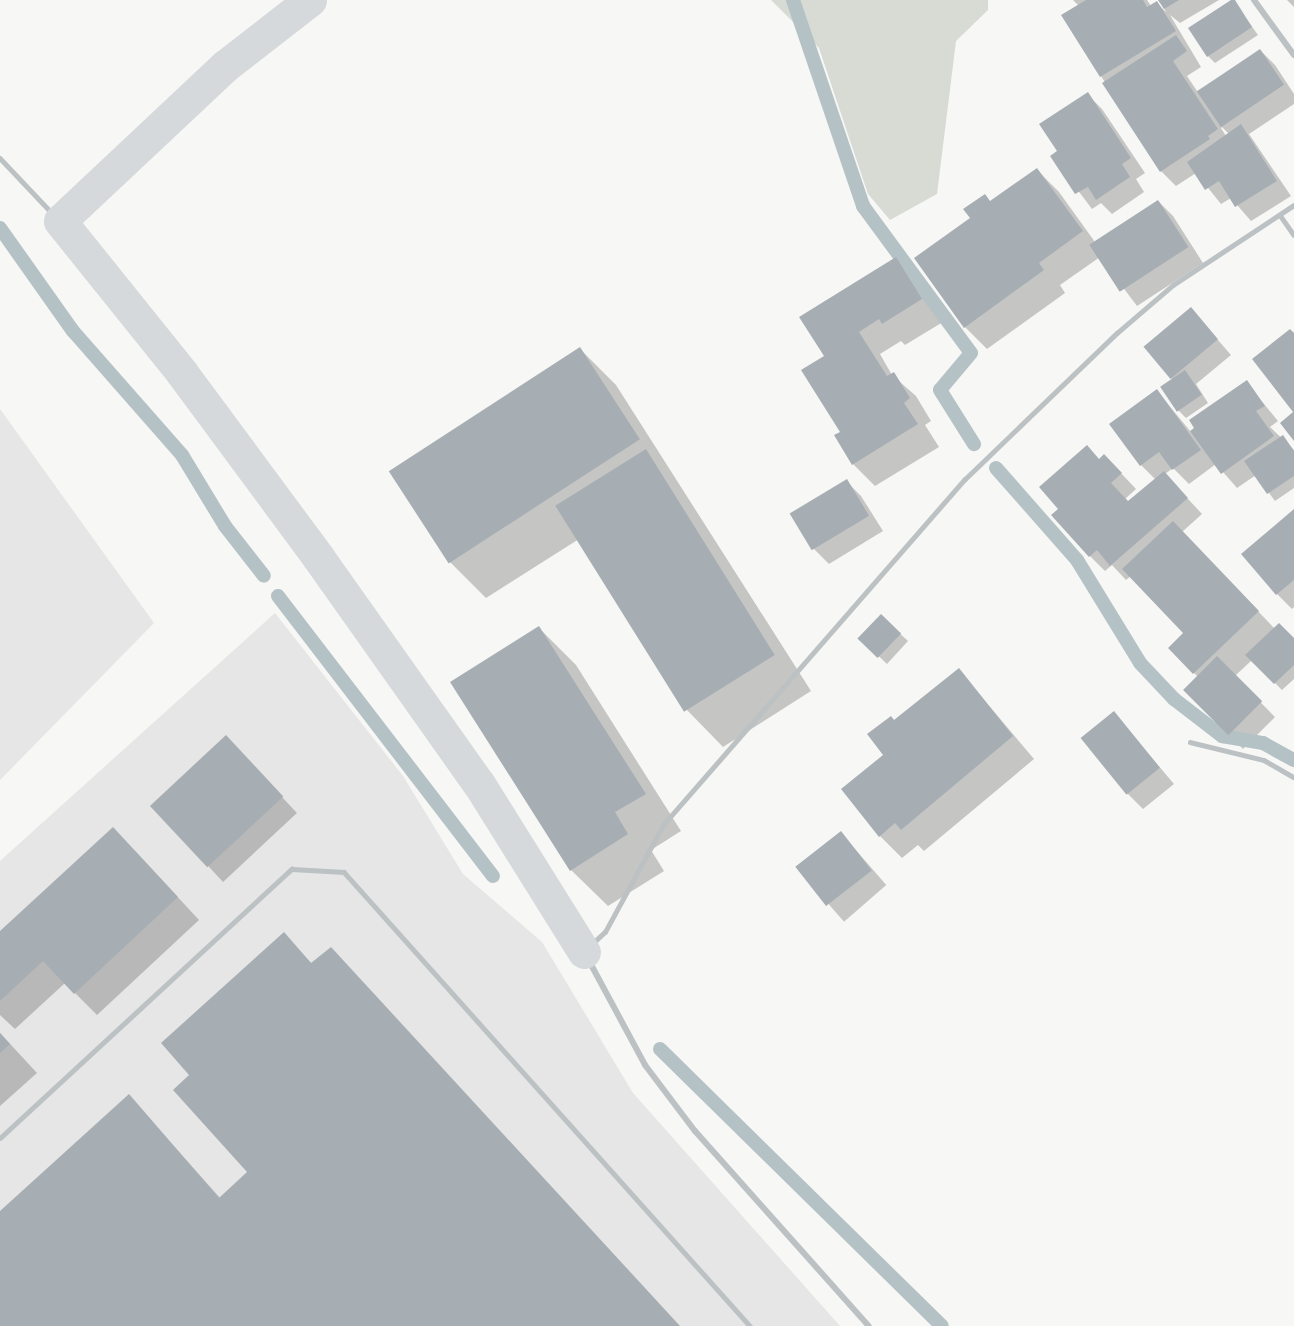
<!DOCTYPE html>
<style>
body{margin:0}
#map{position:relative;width:1294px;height:1326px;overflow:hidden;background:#f7f7f5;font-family:"PT Sans",sans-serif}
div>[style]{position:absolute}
.built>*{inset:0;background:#e5e6e5}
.green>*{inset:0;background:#d7dbd4}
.shadow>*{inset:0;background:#0003;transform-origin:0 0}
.stream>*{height:14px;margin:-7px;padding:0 7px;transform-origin:7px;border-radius:7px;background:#b5c2c5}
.building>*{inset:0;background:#a7aeb3;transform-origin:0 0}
.lane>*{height:4.5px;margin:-2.25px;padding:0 2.25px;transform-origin:2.25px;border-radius:2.25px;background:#bcc1c4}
.street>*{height:6px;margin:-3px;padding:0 3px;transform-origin:3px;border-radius:3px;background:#bcc1c4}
.secondary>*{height:33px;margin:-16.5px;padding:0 16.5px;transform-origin:16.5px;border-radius:16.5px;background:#d5d9dc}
span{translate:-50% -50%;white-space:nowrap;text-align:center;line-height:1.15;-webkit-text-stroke:6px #fff;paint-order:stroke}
</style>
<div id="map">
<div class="built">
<i style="clip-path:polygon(0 409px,154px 623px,0 780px)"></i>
<i style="clip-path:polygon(275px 613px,403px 776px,463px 874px,542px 942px,633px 1093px,840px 1326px,0 1326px,0 861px)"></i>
</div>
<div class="green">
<i style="clip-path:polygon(771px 0,988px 0,988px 10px,956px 41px,937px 194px,890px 220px,868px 194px,819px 48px)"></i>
</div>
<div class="shadow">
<i style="clip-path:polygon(evenodd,1073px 0,1147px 0,1151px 6px,1157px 3px,1166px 12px,1160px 0,1219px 0,1180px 23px,1170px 15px,1201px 67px,1187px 76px,1197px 91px,1260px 50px,1275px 65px,1294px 94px,1294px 104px,1249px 134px,1291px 196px,1251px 221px,1231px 198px,1221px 204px,1196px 173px,1176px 186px,1161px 171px,1063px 16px,1079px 6px,1073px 0,1222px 127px,1229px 134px,1226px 136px,1221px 128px,1222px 127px)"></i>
<i style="clip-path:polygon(1233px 0,1258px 35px,1215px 63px,1208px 56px)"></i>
<i style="clip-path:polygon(1287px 0,1294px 0,1294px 7px)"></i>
<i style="clip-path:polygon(1087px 94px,1102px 109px,1145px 173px,1136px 179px,1144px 192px,1112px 214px,1101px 203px,1092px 209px,1052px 156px,1059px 151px)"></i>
<i style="clip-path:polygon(1037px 170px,1059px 192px,1095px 242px,1158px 201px,1173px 216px,1203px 263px,1137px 306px,1100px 257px,1060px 285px,1065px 293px,987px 349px,965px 327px,991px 203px)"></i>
<i style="clip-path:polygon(896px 259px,918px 281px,943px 322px,905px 345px,901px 341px,880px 354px,892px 375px,916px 396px,931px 421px,925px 425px,939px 447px,875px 486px,853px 464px,826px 357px)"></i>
<i style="clip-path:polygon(1191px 309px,1231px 355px,1196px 384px,1208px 403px,1186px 418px,1178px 410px,1173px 380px,1145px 346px)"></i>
<i style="clip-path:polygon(580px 349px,616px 385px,811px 691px,723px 747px,687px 710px,579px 539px,486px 598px,449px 561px)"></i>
<i style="clip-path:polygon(1246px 382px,1278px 421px,1270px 427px,1294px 450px,1294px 488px,1275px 501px,1256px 475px,1237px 488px,1216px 464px,1189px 484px,1173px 468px,1165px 474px,1202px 514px,1182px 532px,1275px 629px,1294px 640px,1294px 679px,1282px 690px,1252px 660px,1235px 676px,1275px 717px,1243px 749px,1185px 690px,1198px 677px,1170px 648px,1186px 633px,1131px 576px,1126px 580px,1112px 565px,1105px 571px,1090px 556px,1099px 460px,1119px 471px,1136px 489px,1125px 499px,1129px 503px,1156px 480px,1141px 465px,1157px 391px,1191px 432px)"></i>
<i style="clip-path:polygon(846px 481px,861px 496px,883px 531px,829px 564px,814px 549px,792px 515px)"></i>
<i style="clip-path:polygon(1294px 511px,1294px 607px,1292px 609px,1277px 594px)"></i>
<i style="clip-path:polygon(881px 616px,908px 641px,887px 664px,868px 646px)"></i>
<i style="clip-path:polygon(539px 628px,576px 665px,681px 831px,651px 850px,664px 871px,608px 906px,571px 870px)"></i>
<i style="clip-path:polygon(959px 670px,1034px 759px,924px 851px,918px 845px,902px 858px,880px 836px,885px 755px,894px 721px)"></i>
<i style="clip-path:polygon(1114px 713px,1174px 784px,1143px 809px,1128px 794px)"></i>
<i style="left:226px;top:737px;width:104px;height:101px;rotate:47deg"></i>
<i style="left:841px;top:833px;width:69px;height:56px;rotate:49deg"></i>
<i style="clip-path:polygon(135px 851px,199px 920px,97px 1015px,65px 983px,15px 1029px,0 1015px,0 933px)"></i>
<i style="clip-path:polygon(284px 934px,312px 964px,679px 1326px,0 1326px,0 1213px,129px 1096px,221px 1199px,249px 1173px,191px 1075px)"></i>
<i style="clip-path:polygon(0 1033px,37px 1073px,0 1106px)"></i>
</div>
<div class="stream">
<i style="left:793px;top:0;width:218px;rotate:71.2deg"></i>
<i style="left:863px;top:206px;width:182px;rotate:53.7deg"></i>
<i style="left:971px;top:353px;width:48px;rotate:130deg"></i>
<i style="left:940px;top:390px;width:64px;rotate:57.8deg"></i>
<i style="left:0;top:228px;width:126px;rotate:54.7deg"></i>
<i style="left:73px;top:331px;width:165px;rotate:48.7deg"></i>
<i style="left:182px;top:455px;width:83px;rotate:58.8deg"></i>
<i style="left:225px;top:526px;width:63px;rotate:52deg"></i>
<i style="left:996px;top:468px;width:123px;rotate:48.6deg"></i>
<i style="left:1077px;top:560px;width:121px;rotate:58.5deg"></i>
<i style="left:1140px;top:663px;width:50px;rotate:46.6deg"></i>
<i style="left:1174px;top:699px;width:61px;rotate:37.6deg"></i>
<i style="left:1222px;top:736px;width:42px;rotate:9.7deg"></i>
<i style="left:1263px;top:743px;width:35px;rotate:29deg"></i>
<i style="left:278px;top:596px;width:353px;rotate:52.5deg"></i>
<i style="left:660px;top:1049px;width:395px;rotate:44.5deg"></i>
</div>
<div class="building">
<i style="clip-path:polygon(1086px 0,1143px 0,1147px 7px,1157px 1px,1176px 31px,1100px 77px,1061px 15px)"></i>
<i style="clip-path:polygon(1158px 0,1179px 0,1164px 9px)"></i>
<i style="clip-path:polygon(1231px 0,1235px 0,1252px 27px,1207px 57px,1188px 28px)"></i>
<i style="clip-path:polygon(1176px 35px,1187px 51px,1173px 61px,1218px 129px,1208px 136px,1210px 139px,1160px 172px,1102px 83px)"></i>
<i style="left:1260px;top:49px;width:43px;height:76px;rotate:56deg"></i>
<i style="clip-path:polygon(1088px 92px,1131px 158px,1122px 164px,1130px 177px,1096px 200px,1088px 187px,1075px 194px,1050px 156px,1057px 151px,1039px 124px)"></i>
<i style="clip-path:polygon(1241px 124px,1277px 181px,1235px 207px,1219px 181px,1205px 190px,1187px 162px)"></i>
<i style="clip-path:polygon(1037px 168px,1083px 231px,1039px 263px,1044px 270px,964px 328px,914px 258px,970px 218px,963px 209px,985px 194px,990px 201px)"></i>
<i style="left:1158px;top:200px;width:56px;height:82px;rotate:57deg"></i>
<i style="clip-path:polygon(896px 257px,922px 299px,882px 324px,879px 319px,859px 332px,887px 376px,894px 372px,910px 398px,904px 403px,918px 424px,852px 465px,834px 435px,840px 432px,801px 370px,824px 356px,799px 317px)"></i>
<i style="left:1191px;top:307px;width:42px;height:62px;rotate:50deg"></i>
<i style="clip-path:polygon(1290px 329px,1294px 333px,1294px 441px,1280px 423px,1293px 412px,1252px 359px)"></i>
<i style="left:580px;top:347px;width:110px;height:228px;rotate:57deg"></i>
<i style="left:1185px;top:370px;width:30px;height:30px;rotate:56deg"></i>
<i style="clip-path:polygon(1247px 380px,1265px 406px,1256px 411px,1274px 436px,1221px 474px,1190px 431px,1194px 428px,1189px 420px)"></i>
<i style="clip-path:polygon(1157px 389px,1201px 450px,1172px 470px,1159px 452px,1140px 466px,1109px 424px)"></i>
<i style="clip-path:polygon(1283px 435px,1294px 451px,1294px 476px,1267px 494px,1244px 461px)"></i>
<i style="clip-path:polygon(1087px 445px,1099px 459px,1104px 454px,1122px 473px,1111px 483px,1128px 501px,1164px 471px,1188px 498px,1110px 566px,1097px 550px,1089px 557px,1051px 515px,1058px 509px,1039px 487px)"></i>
<i style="left:646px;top:449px;width:243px;height:107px;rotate:58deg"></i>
<i style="left:847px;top:479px;width:43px;height:67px;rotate:59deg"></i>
<i style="clip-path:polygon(1294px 509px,1294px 580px,1276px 595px,1241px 554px)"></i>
<i style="clip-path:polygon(1173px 521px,1259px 611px,1193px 674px,1168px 648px,1183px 633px,1122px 569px)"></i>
<i style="left:881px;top:614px;width:28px;height:34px;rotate:44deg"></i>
<i style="clip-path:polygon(1279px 623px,1294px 638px,1294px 665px,1274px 684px,1245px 655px)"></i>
<i style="clip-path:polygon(539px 626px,646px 794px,615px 812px,628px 834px,570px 871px,450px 682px)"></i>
<i style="left:1217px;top:656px;width:64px;height:48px;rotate:45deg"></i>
<i style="clip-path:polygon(959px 668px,1013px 736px,901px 830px,895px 823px,879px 837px,841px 789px,883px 755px,867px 734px,891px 716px,894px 720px)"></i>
<i style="left:1114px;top:711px;width:73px;height:43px;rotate:51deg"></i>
<i style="left:226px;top:735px;width:84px;height:104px;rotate:47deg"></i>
<i style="clip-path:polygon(113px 827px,178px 897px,74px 994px,43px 961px,0 1001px,0 931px)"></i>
<i style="left:841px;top:831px;width:50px;height:58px;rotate:52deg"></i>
<i style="clip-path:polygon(284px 932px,311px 963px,331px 947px,680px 1326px,0 1326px,0 1211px,129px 1094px,219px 1198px,247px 1172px,173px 1090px,189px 1075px,161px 1043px)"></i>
<i style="clip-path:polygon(0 1033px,10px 1044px,0 1053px)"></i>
</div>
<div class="lane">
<i style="left:0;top:158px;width:76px;rotate:46.6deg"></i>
<i style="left:1280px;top:215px;width:24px;rotate:55deg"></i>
<i style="left:1190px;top:742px;width:76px;rotate:13.7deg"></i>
<i style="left:1264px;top:760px;width:34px;rotate:30deg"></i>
<i style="left:593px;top:943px;width:16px;rotate:-43deg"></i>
<i style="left:605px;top:932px;width:122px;rotate:-61.5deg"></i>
<i style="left:663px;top:825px;width:458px;rotate:-48.9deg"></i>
<i style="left:964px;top:480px;width:212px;rotate:-43.9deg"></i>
<i style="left:1117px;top:333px;width:74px;rotate:-40.6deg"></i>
<i style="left:1173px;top:285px;width:145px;rotate:-33.5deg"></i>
<i style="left:0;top:1138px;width:397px;rotate:-42.7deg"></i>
<i style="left:292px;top:869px;width:52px;rotate:3.3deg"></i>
<i style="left:344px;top:872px;width:609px;rotate:48.19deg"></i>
</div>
<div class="street">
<i style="left:1254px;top:0;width:68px;rotate:54deg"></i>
<i style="left:588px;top:959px;width:120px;rotate:61.7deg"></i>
<i style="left:645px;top:1065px;width:83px;rotate:52.9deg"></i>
<i style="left:695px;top:1131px;width:261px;rotate:48.3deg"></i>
</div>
<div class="secondary">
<i style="left:310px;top:0;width:108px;rotate:142.2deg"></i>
<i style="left:225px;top:66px;width:226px;rotate:136.8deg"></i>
<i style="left:60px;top:221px;width:195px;rotate:51.2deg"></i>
<i style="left:182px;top:373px;width:229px;rotate:53.5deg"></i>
<i style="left:318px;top:557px;width:278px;rotate:54.7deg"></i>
<i style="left:479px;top:784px;width:198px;rotate:58deg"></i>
</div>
</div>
